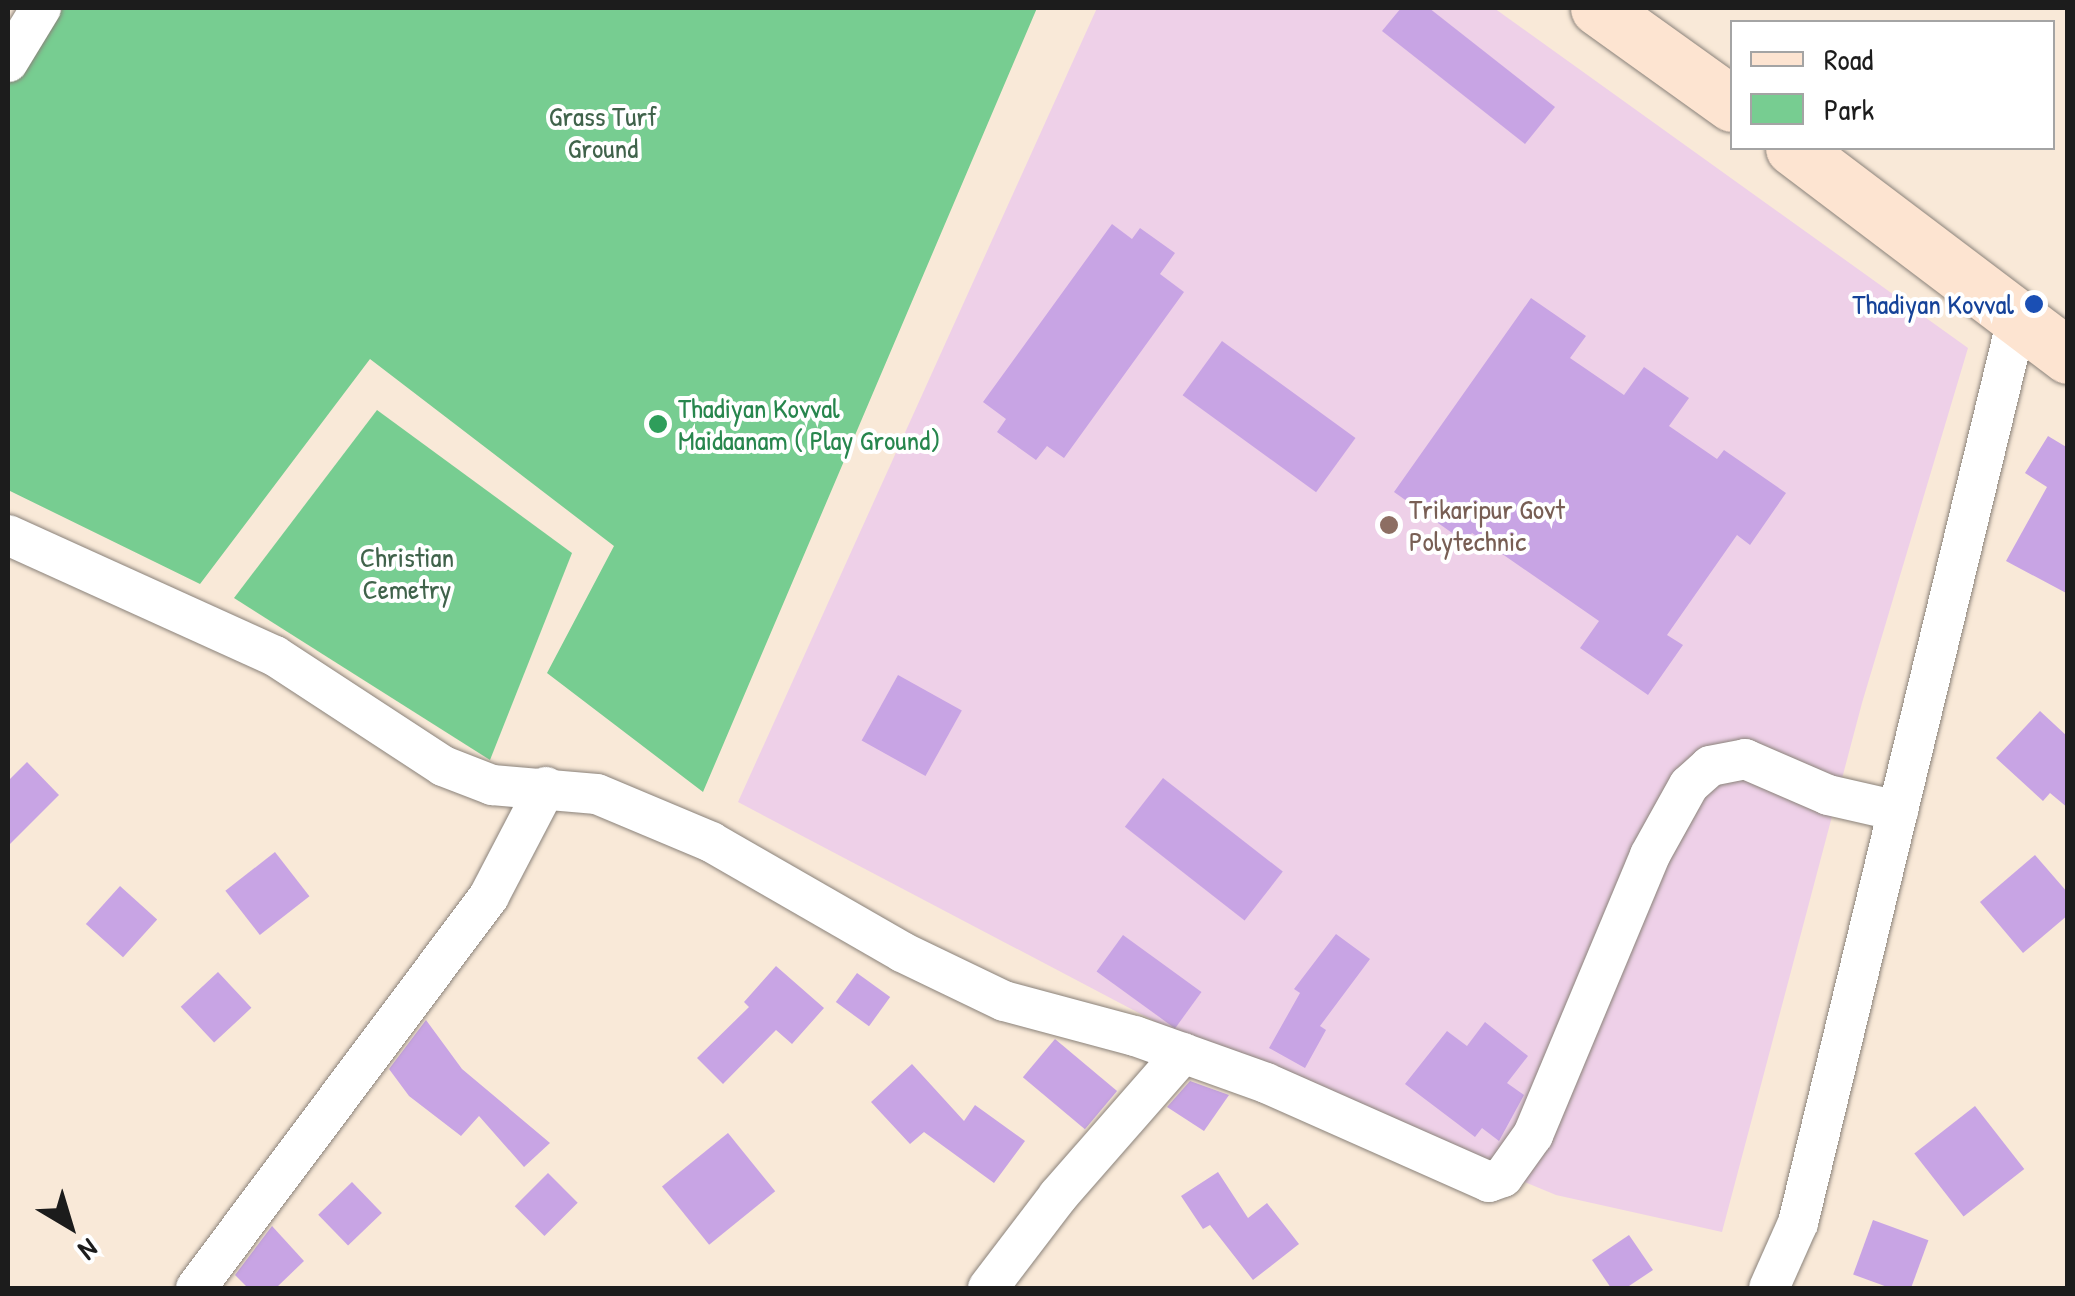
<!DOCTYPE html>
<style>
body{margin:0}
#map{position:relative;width:2075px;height:1296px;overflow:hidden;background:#f9e9d8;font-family:"Patrick Hand",sans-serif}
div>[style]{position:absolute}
.built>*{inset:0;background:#eed0e8}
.green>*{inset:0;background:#77cd91}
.building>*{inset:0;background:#c8a4e4;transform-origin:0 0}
.roads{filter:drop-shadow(0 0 2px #8a827a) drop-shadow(0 0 2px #8a827a)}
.street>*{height:40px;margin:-20px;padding:0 20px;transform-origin:20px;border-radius:20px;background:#fff}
.secondary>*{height:55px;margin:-27.5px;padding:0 27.5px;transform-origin:27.5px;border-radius:27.5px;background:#fde4d1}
.dots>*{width:28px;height:28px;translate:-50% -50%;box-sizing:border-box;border:5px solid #fff;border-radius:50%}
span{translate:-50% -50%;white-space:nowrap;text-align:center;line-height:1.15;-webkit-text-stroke:8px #fff;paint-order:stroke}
.park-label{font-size:28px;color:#40634b}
.transit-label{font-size:28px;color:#164399}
.right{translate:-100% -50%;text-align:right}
.leisure-label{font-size:28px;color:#27864d}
.left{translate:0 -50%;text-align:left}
.education-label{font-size:28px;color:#785e54}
.frame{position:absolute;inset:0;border:10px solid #1c1c1c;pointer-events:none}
.legend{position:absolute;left:1730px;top:20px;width:325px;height:130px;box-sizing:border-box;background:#fff;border:2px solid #a4a4a4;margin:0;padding:12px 18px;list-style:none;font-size:30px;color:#1c1c1c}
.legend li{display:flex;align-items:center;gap:20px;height:50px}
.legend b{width:50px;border:2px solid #a4a4a4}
.north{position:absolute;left:20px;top:1176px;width:100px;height:100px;-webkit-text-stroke:8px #fff;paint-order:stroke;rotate:142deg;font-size:28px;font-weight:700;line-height:40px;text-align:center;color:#1c1c1c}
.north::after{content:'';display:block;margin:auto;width:35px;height:45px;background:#1c1c1c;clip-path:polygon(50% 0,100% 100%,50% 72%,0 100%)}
</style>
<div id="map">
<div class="built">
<i style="clip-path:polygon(1097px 8px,1494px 8px,1968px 348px,1862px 703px,1722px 1232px,1556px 1195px,1230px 1061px,738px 802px)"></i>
</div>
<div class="green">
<i style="clip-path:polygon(63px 8px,1037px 8px,703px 792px,547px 673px,614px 546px,370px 359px,200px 584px,8px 490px,8px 84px)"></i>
<i style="clip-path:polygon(377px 410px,572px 553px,490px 760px,234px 598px)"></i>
</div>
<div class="building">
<i style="clip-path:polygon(1401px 8px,1429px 8px,1555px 107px,1525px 144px,1382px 31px)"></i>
<i style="clip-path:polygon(1112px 224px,1132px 239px,1140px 228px,1175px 253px,1160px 274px,1184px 292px,1064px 458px,1047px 446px,1036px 460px,997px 432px,1006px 419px,983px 402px)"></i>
<i style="clip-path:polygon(1531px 298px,1586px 336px,1570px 358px,1624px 395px,1644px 367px,1689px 398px,1669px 426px,1717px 459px,1724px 450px,1786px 493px,1750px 545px,1737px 535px,1667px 635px,1683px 645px,1648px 695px,1580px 648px,1599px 621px,1472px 533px,1465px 542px,1394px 492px)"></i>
<i style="left:1222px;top:341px;width:165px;height:67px;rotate:36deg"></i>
<i style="clip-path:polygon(2048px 436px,2068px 448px,2068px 594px,2006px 561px,2047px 487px,2025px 473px)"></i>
<i style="left:898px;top:675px;width:73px;height:75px;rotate:29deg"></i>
<i style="clip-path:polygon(2040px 711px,2068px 737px,2068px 808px,2050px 793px,2043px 801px,1996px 758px)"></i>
<i style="clip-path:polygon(27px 762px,59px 795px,8px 846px,8px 781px)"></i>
<i style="left:1163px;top:778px;width:152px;height:62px;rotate:38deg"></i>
<i style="left:275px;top:852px;width:56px;height:63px;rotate:52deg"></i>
<i style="clip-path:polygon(2035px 855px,2068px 893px,2068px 915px,2023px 953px,1980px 902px)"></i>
<i style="left:120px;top:886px;width:50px;height:51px;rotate:42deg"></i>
<i style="clip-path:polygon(1336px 934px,1370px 959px,1320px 1026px,1326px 1030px,1305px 1068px,1269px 1048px,1300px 993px,1294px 989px)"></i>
<i style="left:1123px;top:935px;width:97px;height:45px;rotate:36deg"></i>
<i style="clip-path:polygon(776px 966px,824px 1008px,792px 1044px,776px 1030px,723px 1084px,697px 1058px,749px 1007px,744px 1002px)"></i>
<i style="left:218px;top:972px;width:49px;height:51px;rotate:47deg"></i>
<i style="left:857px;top:973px;width:41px;height:36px;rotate:36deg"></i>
<i style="clip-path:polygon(426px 1020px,462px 1069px,550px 1143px,524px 1167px,479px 1116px,461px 1136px,409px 1096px,389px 1069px)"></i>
<i style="clip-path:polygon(1485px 1022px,1528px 1056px,1507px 1083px,1524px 1095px,1499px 1141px,1482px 1128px,1475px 1137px,1405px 1084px,1447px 1031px,1467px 1046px)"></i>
<i style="left:1055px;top:1039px;width:81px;height:50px;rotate:40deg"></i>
<i style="clip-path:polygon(912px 1064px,964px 1121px,975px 1105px,1025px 1141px,994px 1183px,924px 1132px,910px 1144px,871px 1102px)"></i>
<i style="clip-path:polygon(1190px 1081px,1229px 1095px,1204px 1131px,1167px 1107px)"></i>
<i style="left:1975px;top:1106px;width:80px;height:77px;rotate:52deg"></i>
<i style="left:728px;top:1133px;width:75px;height:85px;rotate:51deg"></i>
<i style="clip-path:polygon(1218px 1172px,1248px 1218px,1267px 1203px,1299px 1244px,1253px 1280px,1210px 1225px,1203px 1229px,1181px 1196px)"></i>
<i style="left:548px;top:1173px;width:42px;height:47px;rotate:45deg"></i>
<i style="left:352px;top:1182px;width:43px;height:47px;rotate:46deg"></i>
<i style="left:1873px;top:1220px;width:59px;height:58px;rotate:20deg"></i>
<i style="clip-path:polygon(272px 1226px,304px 1261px,276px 1288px,248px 1288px,235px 1275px)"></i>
<i style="clip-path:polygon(1629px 1235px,1653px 1270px,1626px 1288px,1611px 1288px,1592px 1260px)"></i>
</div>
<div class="roads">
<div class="street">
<i style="left:8px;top:62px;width:63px;rotate:-58.6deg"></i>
<i style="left:8px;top:535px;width:293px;rotate:24.4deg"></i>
<i style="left:275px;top:656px;width:201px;rotate:33.2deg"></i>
<i style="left:443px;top:766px;width:53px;rotate:21.2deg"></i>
<i style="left:492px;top:785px;width:105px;rotate:4.9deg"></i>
<i style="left:597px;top:794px;width:124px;rotate:22.8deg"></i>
<i style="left:711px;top:842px;width:220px;rotate:29.9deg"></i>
<i style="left:902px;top:952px;width:113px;rotate:25.7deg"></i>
<i style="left:1004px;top:1001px;width:136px;rotate:15deg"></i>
<i style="left:1135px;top:1036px;width:139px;rotate:19.7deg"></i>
<i style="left:1266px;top:1083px;width:244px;rotate:23.9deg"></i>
<i style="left:1489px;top:1182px;width:15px;rotate:-20deg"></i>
<i style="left:1503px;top:1177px;width:52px;rotate:-54.5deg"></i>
<i style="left:1533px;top:1135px;width:303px;rotate:-67.3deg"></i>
<i style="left:1650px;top:855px;width:80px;rotate:-60.9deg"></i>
<i style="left:1689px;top:785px;width:28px;rotate:-42deg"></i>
<i style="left:1710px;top:766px;width:36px;rotate:-11deg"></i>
<i style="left:1745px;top:759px;width:90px;rotate:23.4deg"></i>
<i style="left:1828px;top:795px;width:72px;rotate:12.9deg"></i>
<i style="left:196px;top:1288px;width:489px;rotate:-53.2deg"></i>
<i style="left:489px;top:896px;width:123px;rotate:-62.4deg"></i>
<i style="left:988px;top:1288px;width:116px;rotate:-52.7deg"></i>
<i style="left:1058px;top:1196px;width:190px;rotate:-48.8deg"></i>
<i style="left:1769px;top:1288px;width:71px;rotate:-66deg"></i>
<i style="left:1798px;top:1223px;width:930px;rotate:-76.38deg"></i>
</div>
<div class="secondary">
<i style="left:1598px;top:8px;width:165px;rotate:35.6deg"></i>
<i style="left:1793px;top:148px;width:345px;rotate:37.1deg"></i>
</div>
</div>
<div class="dots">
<i style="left:2034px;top:304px;background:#1a4fb4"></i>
<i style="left:658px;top:424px;background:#2e9e5b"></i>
<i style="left:1389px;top:525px;background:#8d6e63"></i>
</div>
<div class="park-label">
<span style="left:603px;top:132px">Grass Turf<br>Ground</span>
<span style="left:407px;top:573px">Christian<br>Cemetry</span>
</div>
<div class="transit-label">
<span class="right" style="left:2014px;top:304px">Thadiyan Kovval</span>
</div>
<div class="leisure-label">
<span class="left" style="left:678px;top:424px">Thadiyan Kovval<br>Maidaanam ( Play Ground)</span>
</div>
<div class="education-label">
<span class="left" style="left:1409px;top:525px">Trikaripur Govt<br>Polytechnic</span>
</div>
<div class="frame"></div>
<ul class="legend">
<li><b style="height:12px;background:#fde4d1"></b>Road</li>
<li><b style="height:28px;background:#77cd91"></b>Park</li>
</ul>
<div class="north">N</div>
</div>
